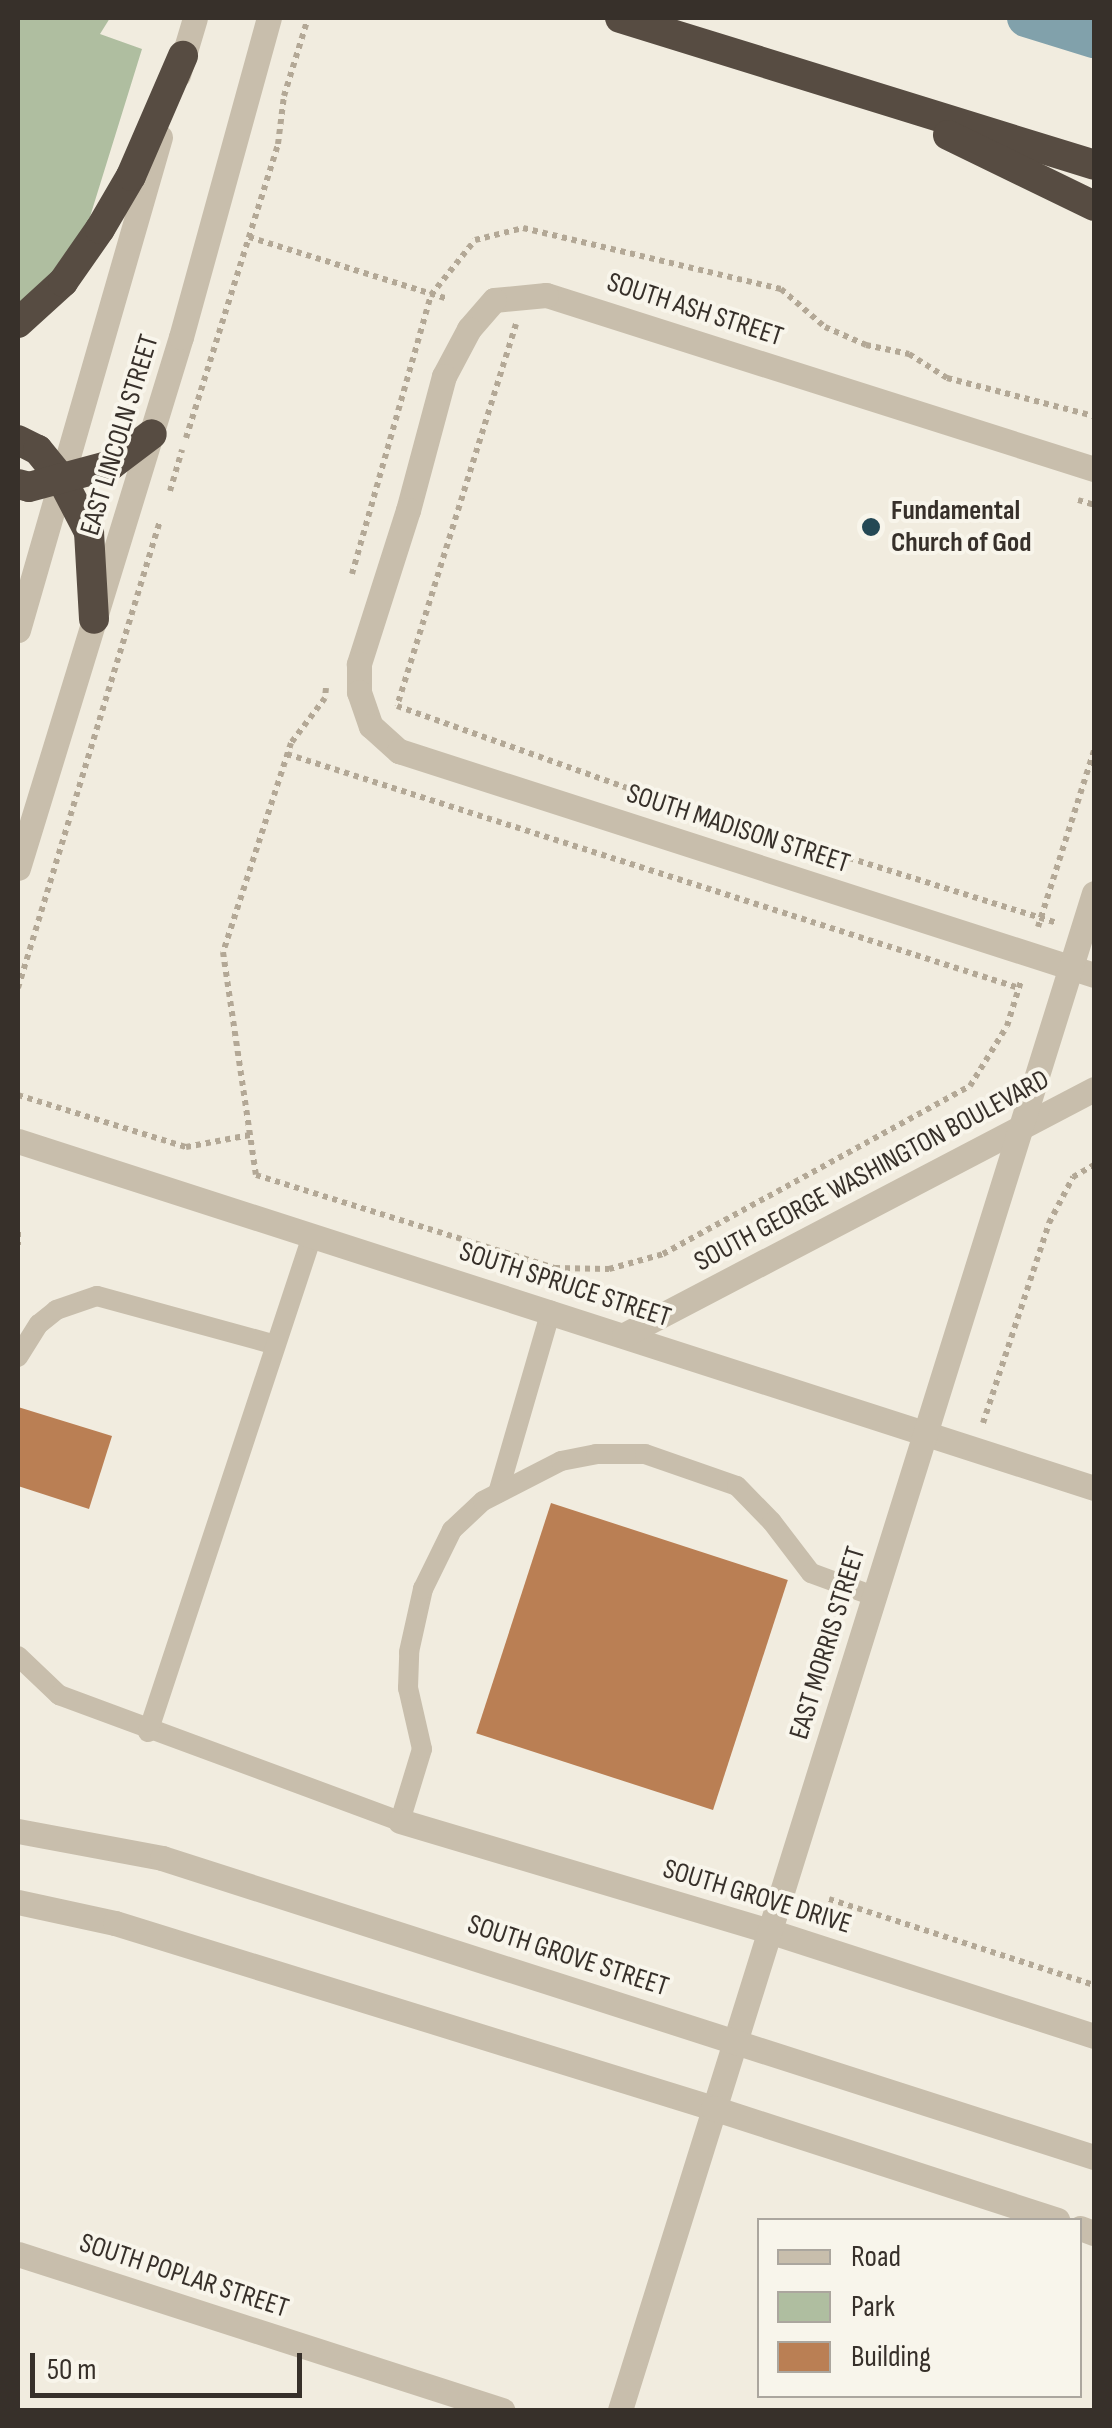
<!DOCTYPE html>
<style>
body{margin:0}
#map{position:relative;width:1112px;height:2428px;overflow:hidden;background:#f1ecdf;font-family:"Sofia Sans Condensed",sans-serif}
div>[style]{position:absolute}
.green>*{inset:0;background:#afbea0}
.canal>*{height:38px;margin:-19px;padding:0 19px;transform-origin:19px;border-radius:19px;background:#81a1ab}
.building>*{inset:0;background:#ba7f54;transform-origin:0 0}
.path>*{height:6px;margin-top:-3px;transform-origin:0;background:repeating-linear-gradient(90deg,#b3a896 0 5px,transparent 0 10px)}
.service>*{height:20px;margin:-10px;padding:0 10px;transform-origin:10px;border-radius:10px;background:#c8beac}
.minor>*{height:25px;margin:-12.5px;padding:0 12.5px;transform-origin:12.5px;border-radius:12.5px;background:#c8beac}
.tertiary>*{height:25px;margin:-12.5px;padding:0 12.5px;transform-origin:12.5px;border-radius:12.5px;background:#c8beac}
.motorway>*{height:30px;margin:-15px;padding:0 15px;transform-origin:15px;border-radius:15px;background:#574c42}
.dots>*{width:28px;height:28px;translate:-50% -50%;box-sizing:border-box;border:5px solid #f8f5eb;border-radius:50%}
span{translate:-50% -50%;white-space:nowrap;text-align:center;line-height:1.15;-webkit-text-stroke:8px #f8f5eb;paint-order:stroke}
.street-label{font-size:28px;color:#37302a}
.poi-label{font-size:28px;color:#37302a;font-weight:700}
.left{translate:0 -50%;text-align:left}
.frame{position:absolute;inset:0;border:20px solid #37302a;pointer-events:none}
.legend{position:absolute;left:757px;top:2218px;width:325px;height:180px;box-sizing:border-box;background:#f8f5eb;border:2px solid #aba69e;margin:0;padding:12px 18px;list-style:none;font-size:30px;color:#37302a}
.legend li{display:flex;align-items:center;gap:20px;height:50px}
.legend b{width:50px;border:2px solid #aba69e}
.scale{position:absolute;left:30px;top:2353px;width:272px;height:45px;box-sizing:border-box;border:5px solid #37302a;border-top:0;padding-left:12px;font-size:30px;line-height:35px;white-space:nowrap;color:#37302a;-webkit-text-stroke:8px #f8f5eb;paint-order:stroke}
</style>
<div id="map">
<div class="green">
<i style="clip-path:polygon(18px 18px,110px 18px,100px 34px,142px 49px,89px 220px,45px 282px,18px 304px)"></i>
</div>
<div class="canal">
<i style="left:1026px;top:18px;width:71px;rotate:17.2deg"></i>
</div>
<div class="building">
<i style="clip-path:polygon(18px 1407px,112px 1436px,89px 1509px,18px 1486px)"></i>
<i style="left:551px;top:1503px;width:249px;height:242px;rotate:18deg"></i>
</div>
<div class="path">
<i style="left:249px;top:237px;width:208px;rotate:17.3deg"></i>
<i style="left:516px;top:324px;width:400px;rotate:107.3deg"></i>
<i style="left:397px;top:706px;width:257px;rotate:19.6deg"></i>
<i style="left:639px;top:792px;width:436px;rotate:17.4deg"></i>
<i style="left:186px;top:438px;width:308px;rotate:-72.6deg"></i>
<i style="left:278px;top:144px;width:48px;rotate:-82.9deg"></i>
<i style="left:284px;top:96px;width:82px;rotate:-72.9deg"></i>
<i style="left:170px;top:491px;width:43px;rotate:-73.7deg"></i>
<i style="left:1078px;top:500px;width:17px;rotate:17deg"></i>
<i style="left:352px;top:574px;width:290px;rotate:-74.2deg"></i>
<i style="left:431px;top:295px;width:70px;rotate:-51.3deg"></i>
<i style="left:475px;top:240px;width:49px;rotate:-14deg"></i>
<i style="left:523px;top:228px;width:265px;rotate:13.3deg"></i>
<i style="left:781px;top:289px;width:58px;rotate:40.8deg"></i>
<i style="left:825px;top:327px;width:45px;rotate:23.7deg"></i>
<i style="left:866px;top:345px;width:44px;rotate:11.8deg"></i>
<i style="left:909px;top:354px;width:45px;rotate:32.3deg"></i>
<i style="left:947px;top:378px;width:152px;rotate:14.5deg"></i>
<i style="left:326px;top:688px;width:10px;rotate:96deg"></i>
<i style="left:325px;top:698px;width:56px;rotate:127.1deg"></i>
<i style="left:291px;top:743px;width:220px;rotate:108deg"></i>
<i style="left:223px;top:952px;width:225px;rotate:81.6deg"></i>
<i style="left:256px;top:1175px;width:313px;rotate:17.3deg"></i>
<i style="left:555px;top:1268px;width:54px;rotate:1.1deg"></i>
<i style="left:609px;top:1269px;width:56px;rotate:-15.5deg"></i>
<i style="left:663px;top:1254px;width:350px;rotate:-28.7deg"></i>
<i style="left:970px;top:1086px;width:70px;rotate:-58.3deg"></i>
<i style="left:1007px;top:1026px;width:47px;rotate:-72.7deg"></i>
<i style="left:287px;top:754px;width:768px;rotate:17.73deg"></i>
<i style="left:1038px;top:927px;width:186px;rotate:-72.4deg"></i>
<i style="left:18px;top:988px;width:487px;rotate:-73.1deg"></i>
<i style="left:18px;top:1095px;width:176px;rotate:17.2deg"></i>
<i style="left:186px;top:1147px;width:65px;rotate:-10.6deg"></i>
<i style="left:18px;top:1232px;width:13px;rotate:90deg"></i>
<i style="left:983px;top:1423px;width:211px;rotate:-71.7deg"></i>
<i style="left:1049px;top:1223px;width:52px;rotate:-62.4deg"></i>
<i style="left:1073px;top:1177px;width:24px;rotate:-30deg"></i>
<i style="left:829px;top:1899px;width:279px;rotate:18deg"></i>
</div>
<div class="service">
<i style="left:18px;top:1357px;width:39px;rotate:-58deg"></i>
<i style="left:39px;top:1324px;width:22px;rotate:-39deg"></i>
<i style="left:56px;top:1310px;width:43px;rotate:-18.9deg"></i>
<i style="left:97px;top:1296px;width:182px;rotate:15.3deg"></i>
<i style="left:498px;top:1493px;width:190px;rotate:-73.8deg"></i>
<i style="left:18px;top:1656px;width:57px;rotate:43.6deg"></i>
<i style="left:59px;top:1695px;width:364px;rotate:20.3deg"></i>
<i style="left:400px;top:1821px;width:75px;rotate:-73deg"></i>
<i style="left:422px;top:1749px;width:63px;rotate:-102.9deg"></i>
<i style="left:408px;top:1688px;width:36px;rotate:-88deg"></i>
<i style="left:409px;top:1652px;width:65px;rotate:-77.5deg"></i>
<i style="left:423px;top:1589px;width:66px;rotate:-63.8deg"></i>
<i style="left:452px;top:1530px;width:42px;rotate:-43.1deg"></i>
<i style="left:483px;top:1501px;width:88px;rotate:-27.1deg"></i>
<i style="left:561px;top:1461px;width:36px;rotate:-11deg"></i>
<i style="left:596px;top:1454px;width:49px"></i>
<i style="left:645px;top:1454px;width:97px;rotate:19.2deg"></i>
<i style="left:737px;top:1486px;width:50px;rotate:45.8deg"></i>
<i style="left:772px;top:1522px;width:64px;rotate:52.6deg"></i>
<i style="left:811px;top:1573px;width:67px;rotate:20.1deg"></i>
<i style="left:148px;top:1732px;width:522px;rotate:-71.7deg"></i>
</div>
<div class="minor">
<i style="left:1094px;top:469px;width:575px;rotate:-162.38deg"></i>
<i style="left:546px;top:295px;width:52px;rotate:174.5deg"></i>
<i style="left:494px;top:300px;width:38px;rotate:131deg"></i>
<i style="left:469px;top:329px;width:53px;rotate:118deg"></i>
<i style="left:444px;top:376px;width:139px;rotate:105deg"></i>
<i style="left:408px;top:510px;width:162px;rotate:107.7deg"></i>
<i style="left:359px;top:664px;width:28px;rotate:90deg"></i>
<i style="left:359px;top:692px;width:36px;rotate:71deg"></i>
<i style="left:371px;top:726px;width:38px;rotate:42deg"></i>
<i style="left:399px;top:751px;width:730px;rotate:17.86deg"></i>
<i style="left:18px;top:1141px;width:1131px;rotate:17.87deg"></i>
<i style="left:624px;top:1335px;width:530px;rotate:-27.63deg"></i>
<i style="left:400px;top:1821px;width:385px;rotate:16.6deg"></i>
<i style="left:769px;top:1931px;width:342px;rotate:17.9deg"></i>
<i style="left:18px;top:2254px;width:509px;rotate:17.86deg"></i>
<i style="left:620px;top:2410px;width:1589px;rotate:-72.65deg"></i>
</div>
<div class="tertiary">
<i style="left:178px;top:75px;width:59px;rotate:-73.4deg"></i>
<i style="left:18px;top:630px;width:513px;rotate:-73.93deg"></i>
<i style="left:18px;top:868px;width:555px;rotate:-72.94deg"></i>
<i style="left:181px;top:337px;width:331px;rotate:-74.6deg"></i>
<i style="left:18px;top:1831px;width:147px;rotate:10.6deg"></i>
<i style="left:162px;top:1858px;width:979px;rotate:17.79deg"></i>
<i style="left:18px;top:1902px;width:99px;rotate:12.2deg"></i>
<i style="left:115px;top:1923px;width:626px;rotate:17.19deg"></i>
<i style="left:713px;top:2108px;width:362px;rotate:18deg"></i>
<i style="left:1080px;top:2228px;width:15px;rotate:20deg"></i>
</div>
<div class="motorway">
<i style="left:620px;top:18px;width:496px;rotate:17.2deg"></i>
<i style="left:948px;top:135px;width:162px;rotate:25.9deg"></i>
<i style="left:18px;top:323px;width:61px;rotate:-42.3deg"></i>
<i style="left:63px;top:282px;width:65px;rotate:-55.1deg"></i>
<i style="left:100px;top:229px;width:61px;rotate:-59.7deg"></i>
<i style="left:131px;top:176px;width:131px;rotate:-66.6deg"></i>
<i style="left:18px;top:440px;width:22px;rotate:27deg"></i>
<i style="left:38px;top:450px;width:36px;rotate:51deg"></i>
<i style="left:61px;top:478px;width:61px;rotate:62.6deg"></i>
<i style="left:89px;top:532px;width:87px;rotate:86.7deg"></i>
<i style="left:18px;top:484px;width:11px;rotate:15deg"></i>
<i style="left:29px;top:487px;width:85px;rotate:-15deg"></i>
<i style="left:111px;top:465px;width:51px;rotate:-37.1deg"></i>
</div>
<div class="dots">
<i style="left:871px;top:527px;background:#244854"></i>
</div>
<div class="street-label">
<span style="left:695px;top:310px;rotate:18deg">SOUTH ASH STREET</span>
<span style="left:120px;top:435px;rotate:-73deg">EAST LINCOLN STREET</span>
<span style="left:738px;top:829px;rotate:18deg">SOUTH MADISON STREET</span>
<span style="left:872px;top:1171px;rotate:-28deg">SOUTH GEORGE WASHINGTON BOULEVARD</span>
<span style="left:565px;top:1285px;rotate:18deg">SOUTH SPRUCE STREET</span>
<span style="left:828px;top:1643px;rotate:-73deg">EAST MORRIS STREET</span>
<span style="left:757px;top:1897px;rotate:17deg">SOUTH GROVE DRIVE</span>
<span style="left:568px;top:1956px;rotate:18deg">SOUTH GROVE STREET</span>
<span style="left:184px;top:2276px;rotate:18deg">SOUTH POPLAR STREET</span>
</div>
<div class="poi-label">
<span class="left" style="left:891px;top:527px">Fundamental<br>Church of God</span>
</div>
<div class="frame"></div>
<ul class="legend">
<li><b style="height:12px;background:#c8beac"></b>Road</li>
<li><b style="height:28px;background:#afbea0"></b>Park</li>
<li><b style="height:28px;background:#ba7f54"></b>Building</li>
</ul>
<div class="scale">50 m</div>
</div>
